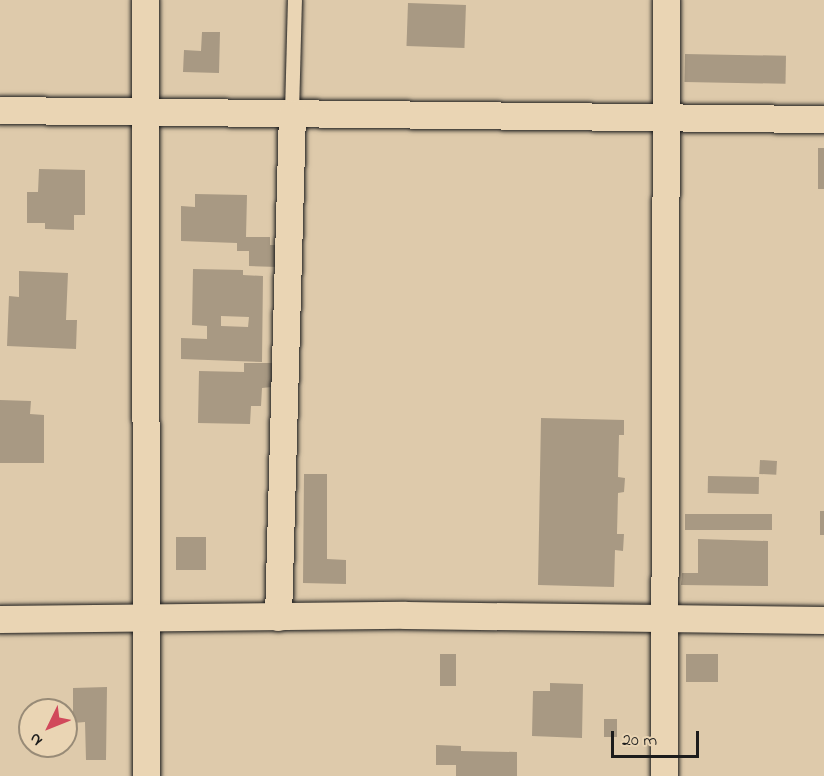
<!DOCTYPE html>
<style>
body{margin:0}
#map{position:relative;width:824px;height:776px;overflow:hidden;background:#decaab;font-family:"Indie Flower",sans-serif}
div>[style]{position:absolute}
.building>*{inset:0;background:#a89983;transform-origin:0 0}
.roads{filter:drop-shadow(0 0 2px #1c1c1c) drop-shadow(0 0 2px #1c1c1c)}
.lane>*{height:14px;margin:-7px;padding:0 7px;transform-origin:7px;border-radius:7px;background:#ead5b4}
.street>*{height:27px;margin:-13.5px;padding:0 13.5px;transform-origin:13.5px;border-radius:13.5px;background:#ead5b4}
span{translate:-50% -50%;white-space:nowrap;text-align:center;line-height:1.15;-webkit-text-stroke:5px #ead5b4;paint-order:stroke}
.north{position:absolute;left:18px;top:698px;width:60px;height:60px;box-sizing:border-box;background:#ead5b4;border:2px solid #988b77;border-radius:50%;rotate:227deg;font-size:16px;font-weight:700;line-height:24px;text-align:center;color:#1c1c1c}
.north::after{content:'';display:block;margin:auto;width:21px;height:27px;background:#d1495b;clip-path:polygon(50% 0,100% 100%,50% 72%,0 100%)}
.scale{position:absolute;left:611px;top:731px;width:88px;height:27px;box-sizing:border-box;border:3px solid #1c1c1c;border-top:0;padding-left:8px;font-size:18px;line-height:21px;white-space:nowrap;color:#1c1c1c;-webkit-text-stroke:4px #ead5b4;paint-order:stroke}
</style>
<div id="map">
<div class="building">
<i style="left:408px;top:3px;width:58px;height:43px;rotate:2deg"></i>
<i style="clip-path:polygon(202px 32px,220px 32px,219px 73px,183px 72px,184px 50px,201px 51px)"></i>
<i style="left:685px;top:54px;width:101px;height:28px;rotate:1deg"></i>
<i style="left:818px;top:148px;width:6px;height:41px"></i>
<i style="clip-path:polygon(39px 169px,85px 170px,85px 215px,74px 215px,74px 230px,45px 229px,45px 223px,27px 223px,27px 192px,38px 192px)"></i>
<i style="clip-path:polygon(195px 194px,247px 195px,246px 237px,270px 237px,270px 245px,278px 245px,278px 267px,249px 266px,249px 251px,237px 251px,237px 243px,181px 241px,181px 206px,195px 207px)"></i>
<i style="clip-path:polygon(evenodd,193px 269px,243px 270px,243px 275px,263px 276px,262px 362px,181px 359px,181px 338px,207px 339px,207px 326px,192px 325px,193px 269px,221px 316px,249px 317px,248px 327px,221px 326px,221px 316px)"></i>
<i style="clip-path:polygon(19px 271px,68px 273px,66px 320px,77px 320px,76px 349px,7px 346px,9px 296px,19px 297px)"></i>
<i style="clip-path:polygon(244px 363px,272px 363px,272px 387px,262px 388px,261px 406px,251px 406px,250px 424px,198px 423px,199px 371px,244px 372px)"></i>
<i style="clip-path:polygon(0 400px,31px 401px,30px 414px,44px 415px,44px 463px,0 463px)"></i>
<i style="clip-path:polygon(541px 418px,624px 420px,624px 435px,619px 435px,618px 477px,625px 478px,624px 492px,618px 493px,617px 534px,624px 534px,623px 551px,615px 550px,614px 587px,538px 585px)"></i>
<i style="left:760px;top:460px;width:17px;height:14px;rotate:3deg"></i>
<i style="clip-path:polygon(304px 474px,327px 474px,327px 559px,346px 560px,346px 584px,303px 583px)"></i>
<i style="left:708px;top:476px;width:51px;height:17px;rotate:1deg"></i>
<i style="left:820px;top:511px;width:4px;height:24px"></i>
<i style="left:685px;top:514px;width:87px;height:16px"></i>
<i style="left:176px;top:537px;width:30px;height:33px"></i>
<i style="clip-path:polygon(698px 539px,768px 541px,768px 586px,681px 585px,682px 573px,698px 573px)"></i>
<i style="left:440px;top:654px;width:16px;height:32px"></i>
<i style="left:686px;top:654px;width:32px;height:28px"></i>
<i style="clip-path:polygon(550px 683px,583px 684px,582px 738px,532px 736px,533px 691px,550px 691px)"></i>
<i style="clip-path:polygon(107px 687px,106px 760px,86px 760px,85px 722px,73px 723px,73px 688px)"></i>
<i style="left:604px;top:719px;width:13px;height:18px"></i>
<i style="clip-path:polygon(436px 745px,461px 746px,461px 751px,517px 752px,517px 776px,456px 776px,456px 765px,436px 765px)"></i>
</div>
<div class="roads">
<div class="lane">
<i style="left:292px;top:113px;width:113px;rotate:-88.5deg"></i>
</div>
<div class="street">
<i style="left:145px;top:0;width:776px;rotate:89.93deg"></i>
<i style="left:0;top:110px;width:824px;rotate:0.63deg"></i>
<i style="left:278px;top:617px;width:504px;rotate:-88.41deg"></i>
<i style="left:0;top:619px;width:405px;rotate:-0.6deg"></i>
<i style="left:405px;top:615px;width:419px;rotate:0.7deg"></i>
<i style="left:664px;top:776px;width:776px;rotate:-89.85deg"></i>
</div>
</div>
<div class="north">N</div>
<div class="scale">20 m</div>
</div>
